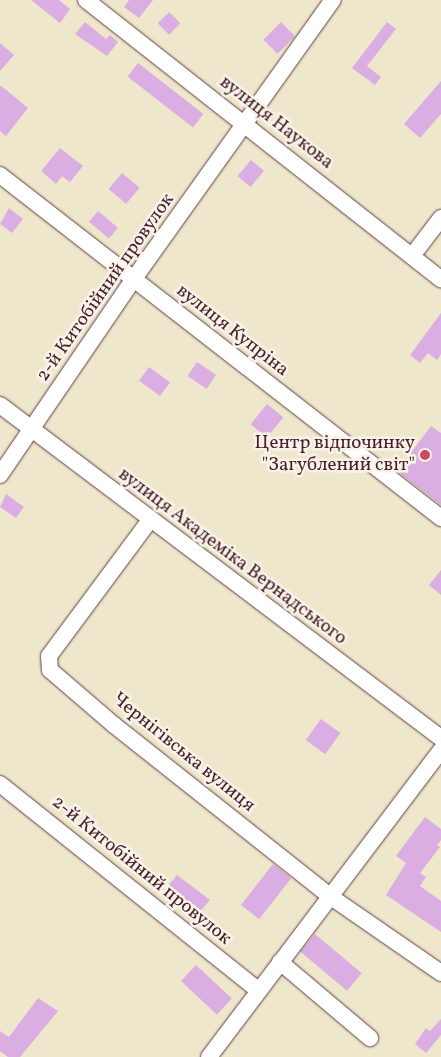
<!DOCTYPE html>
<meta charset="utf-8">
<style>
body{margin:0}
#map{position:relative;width:441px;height:1057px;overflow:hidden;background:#eee7cc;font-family:Vollkorn,serif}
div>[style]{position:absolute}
.building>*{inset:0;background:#dbaee3;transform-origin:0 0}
.roads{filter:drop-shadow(0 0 1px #633d43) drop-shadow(0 0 1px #633d43)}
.minor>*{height:16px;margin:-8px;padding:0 8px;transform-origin:8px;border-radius:8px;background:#fff}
.dots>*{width:14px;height:14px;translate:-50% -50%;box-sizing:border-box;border:2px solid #f7f3e8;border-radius:50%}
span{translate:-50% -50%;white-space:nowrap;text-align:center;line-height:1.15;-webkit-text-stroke:5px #f7f3e8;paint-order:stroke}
.street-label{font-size:19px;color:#4a1f2b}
.poi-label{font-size:19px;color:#4a1f2b}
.right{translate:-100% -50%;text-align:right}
</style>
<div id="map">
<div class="building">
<i style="clip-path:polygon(31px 0,59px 0,70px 9px,60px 23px)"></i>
<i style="clip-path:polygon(129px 0,153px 0,139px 18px,124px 7px)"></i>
<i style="left:169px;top:12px;width:16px;height:16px;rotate:45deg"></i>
<i style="clip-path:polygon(85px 22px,106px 39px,110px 35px,118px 42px,107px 56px,75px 34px)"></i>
<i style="left:281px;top:22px;width:20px;height:25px;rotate:45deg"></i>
<i style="clip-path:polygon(387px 22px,396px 29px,367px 66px,381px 77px,375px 85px,352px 68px)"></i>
<i style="clip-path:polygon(0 43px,14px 55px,0 71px)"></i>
<i style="left:138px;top:63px;width:83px;height:17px;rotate:38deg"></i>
<i style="clip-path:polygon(441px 81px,441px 114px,420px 138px,404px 124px)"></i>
<i style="clip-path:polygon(0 85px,28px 108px,6px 136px,0 131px)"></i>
<i style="clip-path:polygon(60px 148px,83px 166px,70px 182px,62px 176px,56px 184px,41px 171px)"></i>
<i style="left:251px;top:160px;width:17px;height:21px;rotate:40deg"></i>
<i style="left:122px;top:173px;width:23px;height:21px;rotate:40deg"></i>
<i style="clip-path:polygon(9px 208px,23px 219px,12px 233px,0 224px)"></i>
<i style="left:98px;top:211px;width:26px;height:14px;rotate:40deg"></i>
<i style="clip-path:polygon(441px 313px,441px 354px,437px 360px,428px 353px,420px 363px,410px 355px)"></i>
<i style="left:197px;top:362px;width:23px;height:17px;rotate:34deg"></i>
<i style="left:149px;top:367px;width:26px;height:17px;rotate:36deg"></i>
<i style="left:267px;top:404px;width:21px;height:26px;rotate:39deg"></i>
<i style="clip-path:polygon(431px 426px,441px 433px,441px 505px,397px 471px)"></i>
<i style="clip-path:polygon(6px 494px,24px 507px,16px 518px,0 507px)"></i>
<i style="clip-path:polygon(441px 570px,441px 595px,429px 585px)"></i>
<i style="left:321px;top:719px;width:24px;height:26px;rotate:36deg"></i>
<i style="clip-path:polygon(425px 817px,441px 829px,441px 840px,437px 845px,440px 847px,420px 873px,426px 877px,420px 886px,441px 901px,441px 932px,386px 895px,406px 863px,396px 856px)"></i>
<i style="left:273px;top:864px;width:23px;height:52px;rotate:38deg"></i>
<i style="clip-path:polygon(177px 875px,210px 900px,198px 914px,181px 899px,176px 905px,162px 893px)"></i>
<i style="left:315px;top:934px;width:61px;height:23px;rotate:40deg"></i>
<i style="left:196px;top:965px;width:49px;height:22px;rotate:43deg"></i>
<i style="clip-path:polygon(38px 998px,58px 1011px,20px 1057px,8px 1057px,0 1051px,0 1031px,9px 1037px)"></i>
<i style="clip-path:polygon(441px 1019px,441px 1035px,426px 1053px,415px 1044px,426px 1028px,430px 1031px)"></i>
</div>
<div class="roads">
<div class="minor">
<i style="left:86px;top:0;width:452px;rotate:38.2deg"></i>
<i style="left:0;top:175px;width:559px;rotate:37.87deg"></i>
<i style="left:412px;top:256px;width:48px;rotate:-52.7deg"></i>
<i style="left:0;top:405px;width:553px;rotate:37.06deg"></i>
<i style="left:0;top:475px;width:236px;rotate:-55.7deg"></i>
<i style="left:133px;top:280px;width:344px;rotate:-54.5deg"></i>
<i style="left:150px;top:520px;width:169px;rotate:126.6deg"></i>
<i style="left:49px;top:656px;width:14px;rotate:86deg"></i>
<i style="left:50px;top:670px;width:84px;rotate:40.7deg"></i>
<i style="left:114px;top:725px;width:277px;rotate:38.4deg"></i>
<i style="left:331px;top:897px;width:134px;rotate:34.6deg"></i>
<i style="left:0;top:784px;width:330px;rotate:38.6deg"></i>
<i style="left:280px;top:962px;width:118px;rotate:40.2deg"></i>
<i style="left:209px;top:1057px;width:385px;rotate:-52.9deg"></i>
</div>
</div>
<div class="dots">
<i style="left:425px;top:455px;background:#d1495b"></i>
</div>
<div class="street-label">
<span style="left:276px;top:123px;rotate:38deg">вулиця Наукова</span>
<span style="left:106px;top:288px;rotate:-55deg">2-й Китобійний провулок</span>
<span style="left:232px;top:331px;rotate:38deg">вулиця Купріна</span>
<span style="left:232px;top:557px;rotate:37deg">вулиця Академіка Вернадського</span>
<span style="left:183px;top:753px;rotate:39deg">Чернігівська вулиця</span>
<span style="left:141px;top:871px;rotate:39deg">2-й Китобійний провулок</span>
</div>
<div class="poi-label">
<span class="right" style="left:415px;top:455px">Центр відпочинку<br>"Загублений світ"</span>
</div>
</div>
